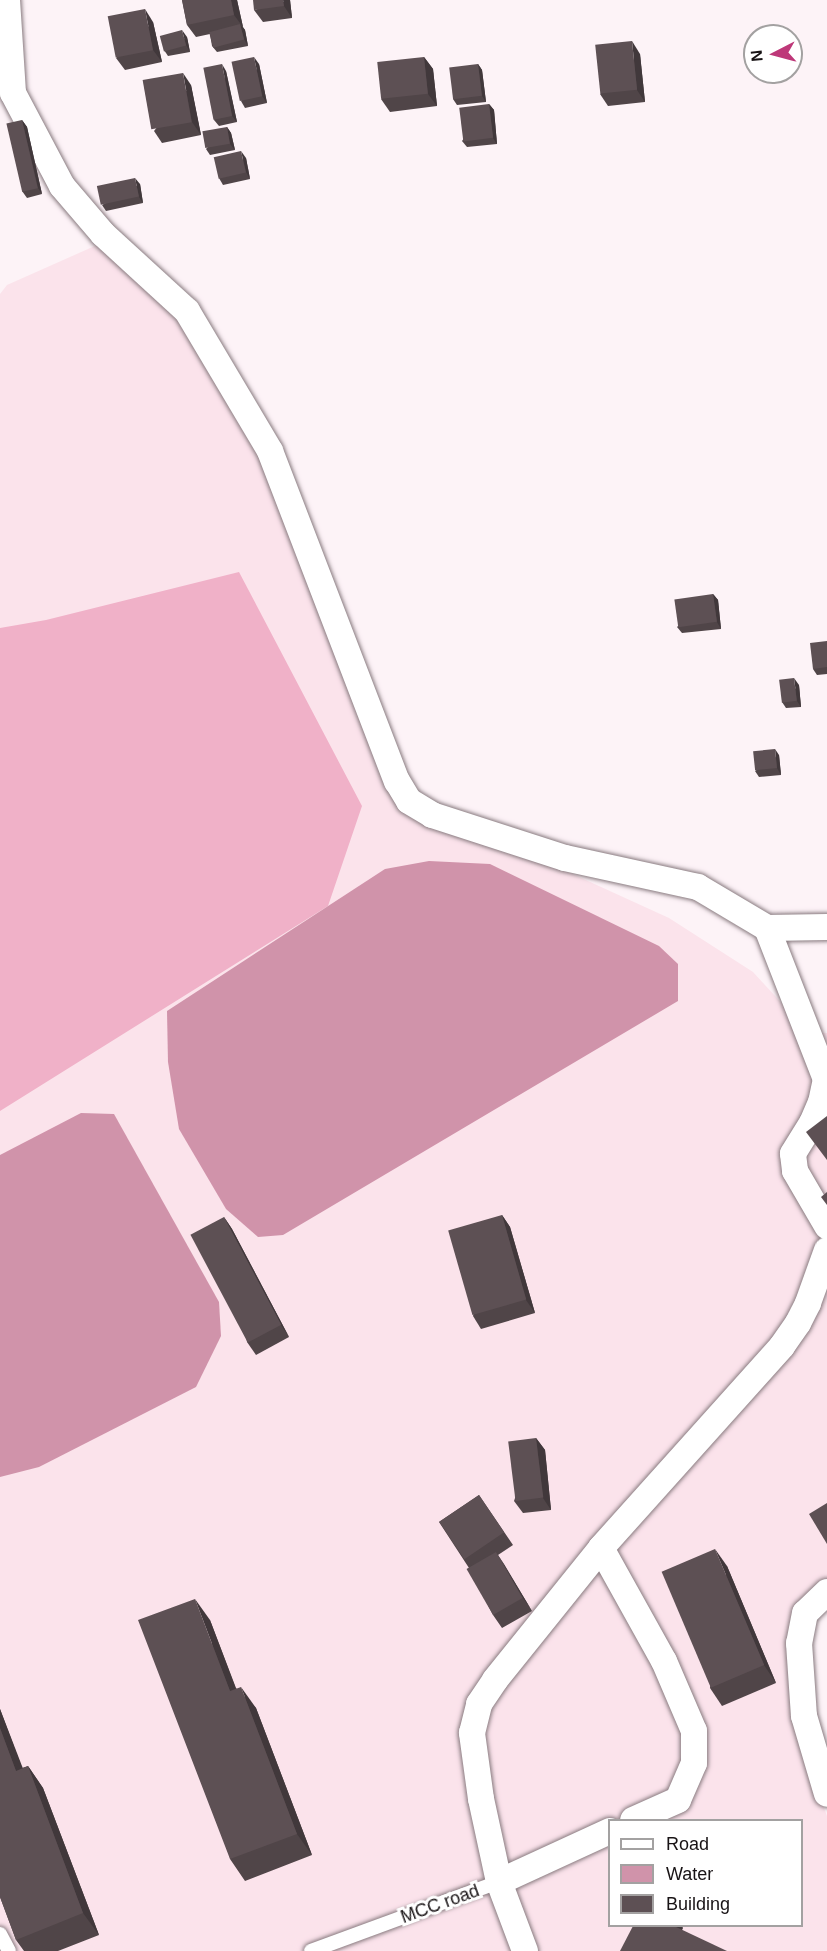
<!DOCTYPE html>
<style>
body{margin:0}
#map{position:relative;width:827px;height:1951px;overflow:hidden;background:#fdf3f7;font-family:Arial,sans-serif}
div>[style]{position:absolute}
.built>*{inset:0;background:#fbe3eb}
.forest>*{inset:0;background:#f0b1c8}
.water>*{inset:0;background:#d093aa}
.roads{filter:drop-shadow(0 0 2px #897b80) drop-shadow(0 0 2px #897b80)}
.lane>*{height:14px;margin:-7px;padding:0 7px;transform-origin:7px;border-radius:7px;background:#fff}
.street>*{height:26px;margin:-13px;padding:0 13px;transform-origin:13px;border-radius:13px;background:#fff}
.wall>*{inset:0;background:#504548}
.shaded-wall>*{inset:0;background:#41383b}
.building>*{inset:0;background:#5d5054;transform-origin:0 0}
span{translate:-50% -50%;white-space:nowrap;text-align:center;line-height:1.15;-webkit-text-stroke:6px #fff;paint-order:stroke}
.street-label{font-size:18px;color:#181315}
.legend{position:absolute;left:608px;top:1819px;width:195px;height:108px;box-sizing:border-box;background:#fff;border:2px solid #a3a1a1;margin:0;padding:8px 10px;list-style:none;font-size:18px;color:#181315}
.legend li{display:flex;align-items:center;gap:12px;height:30px}
.legend b{width:30px;border:2px solid #a3a1a1}
.north{position:absolute;left:743px;top:24px;width:60px;height:60px;box-sizing:border-box;background:#fff;border:2px solid #a3a1a1;border-radius:50%;rotate:264deg;font-size:16px;font-weight:700;line-height:24px;text-align:center;color:#181315}
.north::after{content:'';display:block;margin:auto;width:21px;height:27px;background:#be3879;clip-path:polygon(50% 0,100% 100%,50% 72%,0 100%)}
</style>
<div id="map">
<div class="built">
<i style="clip-path:polygon(evenodd,97px 245px,181px 318px,261px 456px,397px 794px,669px 918px,753px 972px,808px 1032px,827px 1033px,827px 1580px,798px 1611px,811px 1773px,827px 1816px,827px 1951px,0 1951px,0 294px,7px 285px,97px 245px,610px 1820px,802px 1820px,802px 1926px,610px 1926px,610px 1820px)"></i>
</div>
<div class="forest">
<i style="clip-path:polygon(239px 572px,362px 806px,328px 906px,0 1111px,0 628px,46px 620px)"></i>
</div>
<div class="water">
<i style="clip-path:polygon(429px 861px,490px 864px,659px 946px,678px 964px,678px 1001px,283px 1235px,258px 1237px,226px 1209px,179px 1129px,168px 1062px,167px 1011px,385px 869px)"></i>
<i style="clip-path:polygon(81px 1113px,114px 1114px,219px 1302px,221px 1336px,196px 1387px,39px 1467px,0 1477px,0 1155px)"></i>
</div>
<div class="roads">
<div class="lane">
<i style="left:0;top:1934px;width:19px;rotate:62deg"></i>
<i style="left:311px;top:1951px;width:200px;rotate:-20.2deg"></i>
</div>
<div class="street">
<i style="left:7px;top:0;width:93px;rotate:86.3deg"></i>
<i style="left:13px;top:93px;width:105px;rotate:62.2deg"></i>
<i style="left:62px;top:186px;width:63px;rotate:49.5deg"></i>
<i style="left:103px;top:234px;width:114px;rotate:42.5deg"></i>
<i style="left:187px;top:311px;width:163px;rotate:59.3deg"></i>
<i style="left:270px;top:451px;width:354px;rotate:69deg"></i>
<i style="left:397px;top:781px;width:23px;rotate:59deg"></i>
<i style="left:409px;top:801px;width:27px;rotate:31deg"></i>
<i style="left:432px;top:815px;width:140px;rotate:17.9deg"></i>
<i style="left:565px;top:858px;width:136px;rotate:12.3deg"></i>
<i style="left:698px;top:887px;width:80px;rotate:30.7deg"></i>
<i style="left:767px;top:928px;width:162px;rotate:68.7deg"></i>
<i style="left:826px;top:1079px;width:24px;rotate:102deg"></i>
<i style="left:821px;top:1102px;width:23px;rotate:113deg"></i>
<i style="left:812px;top:1123px;width:36px;rotate:122deg"></i>
<i style="left:793px;top:1154px;width:17px;rotate:83deg"></i>
<i style="left:795px;top:1171px;width:64px;rotate:59.8deg"></i>
<i style="left:767px;top:928px;width:60px;rotate:-1deg"></i>
<i style="left:601px;top:1548px;width:129px;rotate:60.9deg"></i>
<i style="left:664px;top:1661px;width:76px;rotate:66.8deg"></i>
<i style="left:694px;top:1731px;width:32px;rotate:90deg"></i>
<i style="left:694px;top:1763px;width:40px;rotate:113.4deg"></i>
<i style="left:678px;top:1800px;width:49px;rotate:156deg"></i>
<i style="left:827px;top:1592px;width:30px;rotate:136deg"></i>
<i style="left:805px;top:1613px;width:31px;rotate:101deg"></i>
<i style="left:799px;top:1643px;width:73px;rotate:86.1deg"></i>
<i style="left:804px;top:1716px;width:81px;rotate:73.6deg"></i>
<i style="left:499px;top:1882px;width:122px;rotate:-24.7deg"></i>
<i style="left:525px;top:1951px;width:74px;rotate:-110.6deg"></i>
<i style="left:499px;top:1882px;width:85px;rotate:-102.2deg"></i>
<i style="left:481px;top:1799px;width:67px;rotate:-97.8deg"></i>
<i style="left:472px;top:1733px;width:30px;rotate:-76deg"></i>
<i style="left:479px;top:1704px;width:29px;rotate:-56deg"></i>
<i style="left:495px;top:1680px;width:169px;rotate:-51.2deg"></i>
<i style="left:601px;top:1548px;width:271px;rotate:-48.1deg"></i>
<i style="left:782px;top:1346px;width:28px;rotate:-55deg"></i>
<i style="left:798px;top:1323px;width:22px;rotate:-63deg"></i>
<i style="left:808px;top:1303px;width:56px;rotate:-70.3deg"></i>
</div>
</div>
<div class="wall">
<i style="clip-path:polygon(182px 0,237px 0,243px 27px,245px 30px,248px 46px,217px 52px,212px 46px,210px 34px,196px 37px,187px 25px)"></i>
<i style="clip-path:polygon(290px 0,292px 18px,263px 22px,254px 10px)"></i>
<i style="clip-path:polygon(153px 22px,162px 62px,125px 70px,116px 58px)"></i>
<i style="clip-path:polygon(187px 37px,190px 52px,168px 56px,164px 50px)"></i>
<i style="clip-path:polygon(640px 54px,645px 102px,608px 106px,600px 94px)"></i>
<i style="clip-path:polygon(424px 57px,433px 69px,437px 106px,390px 112px,381px 99px)"></i>
<i style="clip-path:polygon(259px 64px,267px 103px,245px 108px,241px 101px)"></i>
<i style="clip-path:polygon(478px 64px,482px 70px,486px 102px,457px 105px,453px 99px)"></i>
<i style="clip-path:polygon(226px 71px,237px 122px,219px 126px,214px 120px)"></i>
<i style="clip-path:polygon(191px 85px,201px 135px,162px 143px,154px 131px)"></i>
<i style="clip-path:polygon(489px 104px,494px 110px,497px 144px,467px 147px,462px 141px)"></i>
<i style="clip-path:polygon(22px 120px,27px 127px,42px 194px,27px 198px,22px 191px)"></i>
<i style="clip-path:polygon(227px 127px,231px 133px,235px 150px,210px 155px,206px 149px)"></i>
<i style="clip-path:polygon(246px 158px,250px 179px,223px 185px,219px 178px)"></i>
<i style="clip-path:polygon(140px 184px,143px 203px,106px 211px,102px 205px)"></i>
<i style="clip-path:polygon(713px 594px,718px 600px,721px 629px,682px 633px,677px 627px)"></i>
<i style="clip-path:polygon(827px 641px,827px 674px,817px 675px,813px 669px)"></i>
<i style="clip-path:polygon(799px 685px,801px 707px,786px 708px,782px 702px)"></i>
<i style="clip-path:polygon(779px 755px,781px 775px,759px 777px,755px 771px)"></i>
<i style="clip-path:polygon(502px 1215px,510px 1227px,535px 1313px,481px 1329px,473px 1316px)"></i>
<i style="clip-path:polygon(224px 1217px,232px 1229px,289px 1337px,256px 1355px,247px 1342px)"></i>
<i style="clip-path:polygon(536px 1438px,545px 1450px,551px 1510px,523px 1513px,514px 1501px)"></i>
<i style="clip-path:polygon(479px 1495px,513px 1545px,498px 1555px,532px 1611px,502px 1628px,493px 1615px,469px 1568px,439px 1522px)"></i>
<i style="clip-path:polygon(727px 1566px,776px 1683px,722px 1706px,710px 1688px)"></i>
<i style="clip-path:polygon(210px 1620px,236px 1688px,256px 1708px,312px 1855px,245px 1881px,230px 1859px)"></i>
<i style="clip-path:polygon(0 1709px,22px 1768px,28px 1766px,43px 1788px,99px 1935px,58px 1951px,24px 1951px,16px 1940px,0 1897px)"></i>
</div>
<div class="shaded-wall">
<i style="clip-path:polygon(231px 0,237px 0,243px 27px,234px 15px)"></i>
<i style="clip-path:polygon(283px 0,290px 0,292px 18px,284px 6px)"></i>
<i style="clip-path:polygon(145px 9px,153px 22px,162px 62px,153px 50px)"></i>
<i style="clip-path:polygon(240px 24px,245px 30px,248px 46px,244px 39px)"></i>
<i style="clip-path:polygon(182px 30px,187px 37px,190px 52px,186px 45px)"></i>
<i style="clip-path:polygon(632px 41px,640px 54px,645px 102px,637px 90px)"></i>
<i style="clip-path:polygon(254px 57px,259px 64px,267px 103px,262px 96px)"></i>
<i style="clip-path:polygon(424px 57px,433px 69px,437px 106px,428px 94px)"></i>
<i style="clip-path:polygon(222px 64px,226px 71px,237px 122px,232px 116px)"></i>
<i style="clip-path:polygon(478px 64px,482px 70px,486px 102px,482px 96px)"></i>
<i style="clip-path:polygon(183px 73px,191px 85px,201px 135px,192px 122px)"></i>
<i style="clip-path:polygon(489px 104px,494px 110px,497px 144px,493px 138px)"></i>
<i style="clip-path:polygon(22px 120px,27px 127px,42px 194px,38px 188px)"></i>
<i style="clip-path:polygon(227px 127px,231px 133px,235px 150px,230px 144px)"></i>
<i style="clip-path:polygon(241px 151px,246px 158px,250px 179px,246px 172px)"></i>
<i style="clip-path:polygon(135px 178px,140px 184px,143px 203px,139px 197px)"></i>
<i style="clip-path:polygon(713px 594px,718px 600px,721px 629px,717px 622px)"></i>
<i style="clip-path:polygon(794px 678px,799px 685px,801px 707px,797px 701px)"></i>
<i style="clip-path:polygon(775px 749px,779px 755px,781px 775px,777px 768px)"></i>
<i style="clip-path:polygon(502px 1215px,510px 1227px,535px 1313px,526px 1300px)"></i>
<i style="clip-path:polygon(224px 1217px,232px 1229px,289px 1337px,281px 1325px)"></i>
<i style="clip-path:polygon(536px 1438px,545px 1450px,551px 1510px,543px 1498px)"></i>
<i style="clip-path:polygon(715px 1549px,727px 1566px,776px 1683px,764px 1665px)"></i>
<i style="clip-path:polygon(496px 1552px,504px 1564px,532px 1611px,523px 1598px)"></i>
<i style="clip-path:polygon(195px 1599px,210px 1620px,245px 1713px,230px 1691px)"></i>
<i style="clip-path:polygon(241px 1687px,256px 1708px,312px 1855px,297px 1834px)"></i>
<i style="clip-path:polygon(0 1709px,32px 1792px,16px 1771px,0 1728px)"></i>
<i style="clip-path:polygon(28px 1766px,43px 1788px,99px 1935px,83px 1913px)"></i>
<i style="clip-path:polygon(668px 1926px,682px 1926px,683px 1928px,678px 1939px)"></i>
</div>
<div class="building">
<i style="clip-path:polygon(182px 0,231px 0,234px 15px,187px 25px)"></i>
<i style="clip-path:polygon(253px 0,283px 0,284px 6px,254px 10px)"></i>
<i style="left:145px;top:9px;width:42px;height:38px;rotate:79deg"></i>
<i style="left:240px;top:24px;width:16px;height:32px;rotate:75deg"></i>
<i style="left:182px;top:30px;width:16px;height:23px;rotate:75deg"></i>
<i style="left:632px;top:41px;width:49px;height:37px;rotate:84deg"></i>
<i style="left:254px;top:57px;width:40px;height:23px;rotate:78deg"></i>
<i style="left:424px;top:57px;width:37px;height:47px;rotate:84deg"></i>
<i style="left:222px;top:64px;width:53px;height:19px;rotate:79deg"></i>
<i style="left:478px;top:64px;width:32px;height:29px;rotate:83deg"></i>
<i style="left:183px;top:73px;width:50px;height:41px;rotate:80deg"></i>
<i style="left:489px;top:104px;width:34px;height:30px;rotate:83deg"></i>
<i style="left:22px;top:120px;width:70px;height:16px;rotate:77deg"></i>
<i style="left:227px;top:127px;width:17px;height:25px;rotate:80deg"></i>
<i style="left:241px;top:151px;width:22px;height:28px;rotate:77deg"></i>
<i style="left:135px;top:178px;width:19px;height:39px;rotate:78deg"></i>
<i style="left:713px;top:594px;width:28px;height:39px;rotate:82deg"></i>
<i style="clip-path:polygon(827px 641px,827px 667px,813px 669px,810px 643px)"></i>
<i style="left:794px;top:678px;width:23px;height:15px;rotate:83deg"></i>
<i style="left:775px;top:749px;width:19px;height:22px;rotate:84deg"></i>
<i style="clip-path:polygon(827px 1116px,827px 1160px,806px 1132px)"></i>
<i style="clip-path:polygon(827px 1192px,827px 1205px,821px 1197px)"></i>
<i style="left:502px;top:1215px;width:88px;height:56px;rotate:74deg"></i>
<i style="left:224px;top:1217px;width:122px;height:38px;rotate:62deg"></i>
<i style="left:536px;top:1438px;width:60px;height:28px;rotate:83deg"></i>
<i style="left:479px;top:1495px;width:45px;height:48px;rotate:56deg"></i>
<i style="clip-path:polygon(827px 1503px,827px 1544px,809px 1514px)"></i>
<i style="left:715px;top:1549px;width:126px;height:58px;rotate:67deg"></i>
<i style="left:496px;top:1552px;width:53px;height:34px;rotate:60deg"></i>
<i style="clip-path:polygon(195px 1599px,230px 1691px,241px 1687px,297px 1834px,230px 1859px,138px 1620px)"></i>
<i style="clip-path:polygon(0 1728px,16px 1771px,28px 1766px,83px 1913px,16px 1940px,0 1897px)"></i>
<i style="clip-path:polygon(633px 1926px,674px 1926px,727px 1951px,620px 1951px)"></i>
</div>
<div class="street-label">
<span style="left:440px;top:1904px;rotate:-20deg">MCC road</span>
</div>
<ul class="legend">
<li><b style="height:8px;background:#fff"></b>Road</li>
<li><b style="height:16px;background:#d093aa"></b>Water</li>
<li><b style="height:16px;background:#5d5054"></b>Building</li>
</ul>
<div class="north">N</div>
</div>
